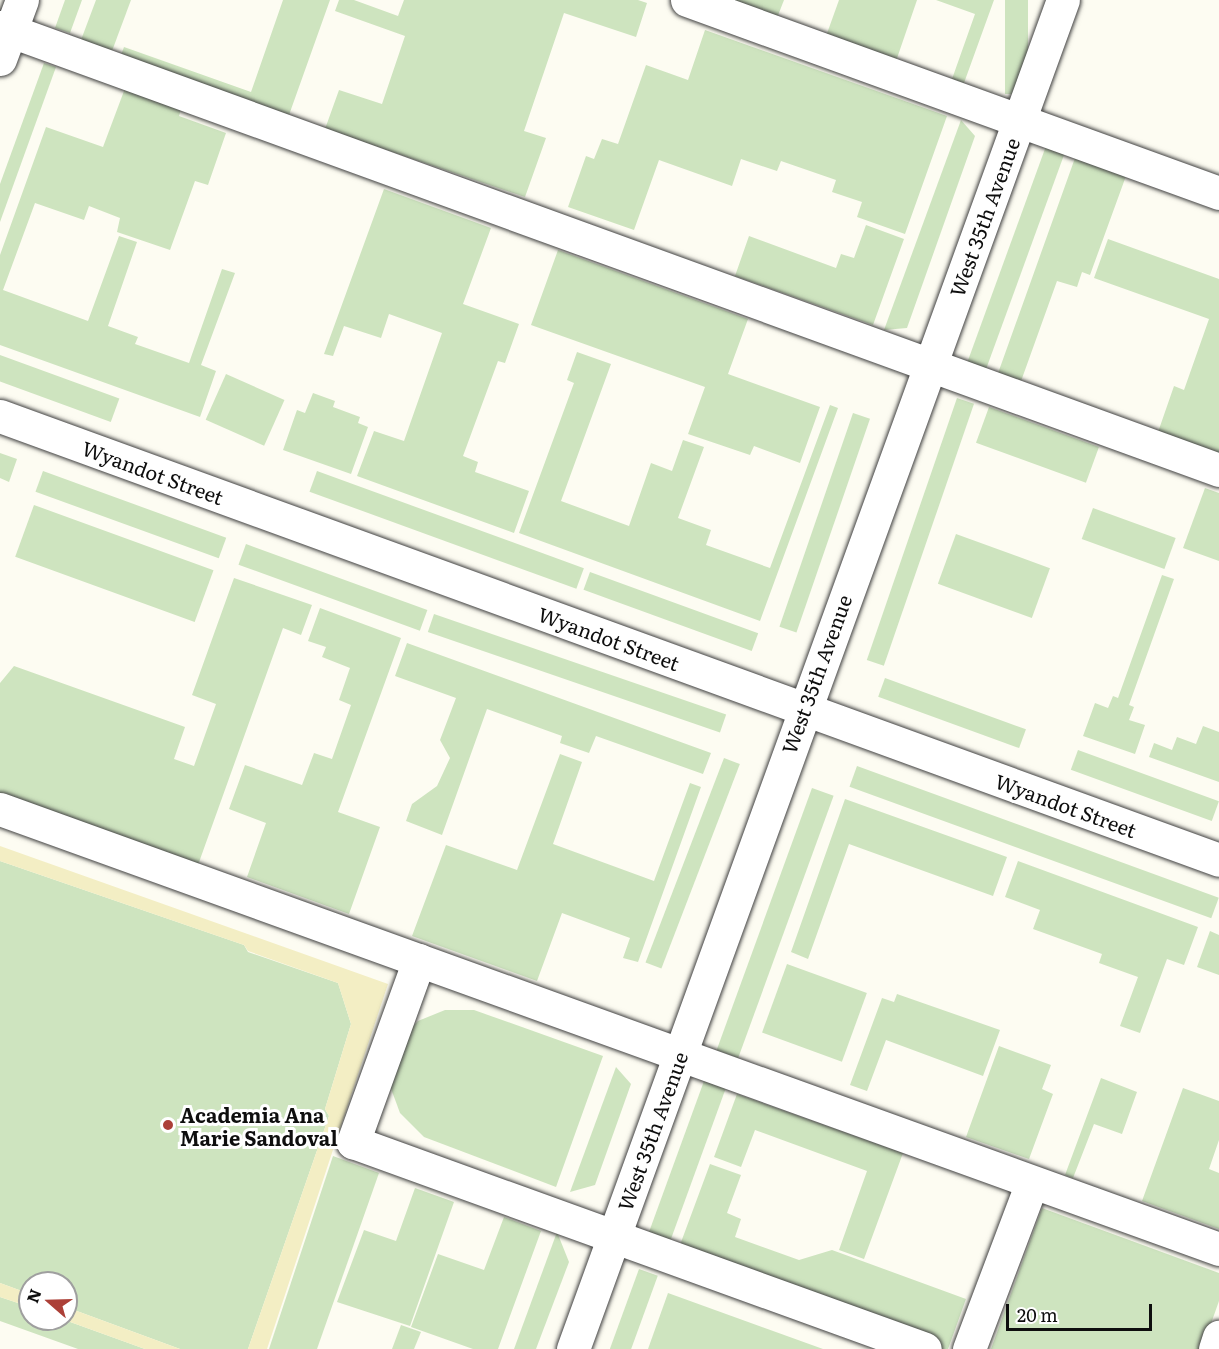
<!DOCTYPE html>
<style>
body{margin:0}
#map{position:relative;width:1219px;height:1349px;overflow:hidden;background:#fdfcf2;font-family:Literata,serif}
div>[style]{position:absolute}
.green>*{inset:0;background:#cee4bf;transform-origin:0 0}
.sand>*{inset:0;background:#f3eec4}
.roads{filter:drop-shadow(0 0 2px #414141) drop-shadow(0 0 2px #414141)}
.minor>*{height:33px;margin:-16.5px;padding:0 16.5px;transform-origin:16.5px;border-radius:16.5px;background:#fff}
.dots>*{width:16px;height:16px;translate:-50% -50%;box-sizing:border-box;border:3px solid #fff;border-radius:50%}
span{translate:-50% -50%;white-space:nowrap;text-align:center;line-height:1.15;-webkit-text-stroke:6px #fff;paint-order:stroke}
.street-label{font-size:20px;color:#0e0e0e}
.poi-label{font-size:20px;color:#0e0e0e;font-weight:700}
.left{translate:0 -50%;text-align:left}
.north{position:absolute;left:18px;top:1271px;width:60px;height:60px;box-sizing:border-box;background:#fff;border:2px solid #9f9f9f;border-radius:50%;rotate:290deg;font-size:16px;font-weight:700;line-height:24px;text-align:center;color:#0e0e0e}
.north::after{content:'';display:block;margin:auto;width:21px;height:27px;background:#ac4038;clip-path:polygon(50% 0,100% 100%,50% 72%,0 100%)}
.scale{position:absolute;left:1006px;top:1304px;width:146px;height:27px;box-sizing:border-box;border:3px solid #0e0e0e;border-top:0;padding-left:8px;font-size:18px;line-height:21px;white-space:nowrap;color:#0e0e0e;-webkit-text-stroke:4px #fff;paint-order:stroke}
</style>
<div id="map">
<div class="green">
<i style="clip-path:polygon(65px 0,82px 0,70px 33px,55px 28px)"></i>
<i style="clip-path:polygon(96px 0,131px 0,112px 51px,81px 40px)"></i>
<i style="clip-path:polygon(283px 0,330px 0,289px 115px,121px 55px,124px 47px,251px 92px)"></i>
<i style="clip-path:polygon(339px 0,354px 0,398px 16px,404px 0,638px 0,647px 3px,636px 37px,564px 13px,524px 131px,546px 138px,525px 197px,325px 129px,339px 90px,382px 104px,405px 36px,335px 11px)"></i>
<i style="clip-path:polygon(728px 0,784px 0,777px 18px)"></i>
<i style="clip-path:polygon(839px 0,917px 0,895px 64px,825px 39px)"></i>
<i style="clip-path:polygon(936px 0,994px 0,964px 83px,952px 79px,975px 14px)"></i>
<i style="left:1005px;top:0;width:23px;height:94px"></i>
<i style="clip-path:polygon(705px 30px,947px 116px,905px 234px,857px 217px,862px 202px,832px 192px,836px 180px,781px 161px,777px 171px,741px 159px,732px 186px,659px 160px,634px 230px,568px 207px,586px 156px,594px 159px,602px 139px,618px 144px,646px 65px,688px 80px)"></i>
<i style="clip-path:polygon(44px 63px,56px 67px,0 222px,0 184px)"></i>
<i style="clip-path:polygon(127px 83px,183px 103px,179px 116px,226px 133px,208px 185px,195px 181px,170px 250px,117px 232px,120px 218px,89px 206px,84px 220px,35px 203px,3px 290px,88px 321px,119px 236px,137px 242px,108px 326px,138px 337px,135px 344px,189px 363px,222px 269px,235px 273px,201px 365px,216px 371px,200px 417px,0 345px,0 255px,46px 127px,103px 147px)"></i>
<i style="clip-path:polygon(961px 120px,975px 136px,907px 328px,884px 330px)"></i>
<i style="left:1046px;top:146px;width:20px;height:234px;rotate:20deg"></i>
<i style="clip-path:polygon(1075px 158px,1126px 176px,1090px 275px,1082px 272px,1077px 287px,1057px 281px,1020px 384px,997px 376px)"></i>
<i style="clip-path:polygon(384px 189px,491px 228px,463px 304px,519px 324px,505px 363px,498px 361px,463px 456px,478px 462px,475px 472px,529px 491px,514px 533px,357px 476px,374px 431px,404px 441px,442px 333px,389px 314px,381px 338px,344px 326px,333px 356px,324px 354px)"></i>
<i style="clip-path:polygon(866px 225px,904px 239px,873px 325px,735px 276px,749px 236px,836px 268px,841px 254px,854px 258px)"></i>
<i style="clip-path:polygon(1108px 239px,1219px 279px,1219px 457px,1157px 435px,1174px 386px,1184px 390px,1209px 319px,1094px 278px)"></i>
<i style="clip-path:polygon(558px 250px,748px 319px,728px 374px,820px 407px,800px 463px,754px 446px,750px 455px,688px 434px,705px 387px,531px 325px)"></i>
<i style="clip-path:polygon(577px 352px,611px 364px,561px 501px,629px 526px,651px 463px,672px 471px,683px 440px,704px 447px,678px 518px,711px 530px,706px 545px,770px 568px,830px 405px,838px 408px,760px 621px,519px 533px,574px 383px,567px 380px)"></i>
<i style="left:0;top:355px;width:127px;height:25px;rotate:20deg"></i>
<i style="left:226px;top:374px;width:64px;height:50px;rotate:24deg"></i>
<i style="clip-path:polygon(313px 393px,335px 401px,333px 407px,360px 417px,358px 423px,368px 427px,351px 474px,283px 450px,297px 410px,305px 413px)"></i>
<i style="left:957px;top:398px;width:18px;height:277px;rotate:19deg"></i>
<i style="left:989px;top:407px;width:117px;height:38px;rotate:20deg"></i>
<i style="left:853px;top:413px;width:18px;height:226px;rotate:19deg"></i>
<i style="clip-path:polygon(0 453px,17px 459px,9px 482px,0 478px)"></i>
<i style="left:43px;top:471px;width:195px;height:22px;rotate:20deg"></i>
<i style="left:317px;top:471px;width:284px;height:22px;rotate:20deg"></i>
<i style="clip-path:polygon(1205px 488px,1219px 493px,1219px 561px,1183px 548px)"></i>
<i style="left:34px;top:505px;width:191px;height:55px;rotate:20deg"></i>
<i style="left:1093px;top:508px;width:88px;height:33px;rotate:20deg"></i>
<i style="left:956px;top:534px;width:100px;height:53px;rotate:20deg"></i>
<i style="left:246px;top:544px;width:193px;height:22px;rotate:20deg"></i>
<i style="left:590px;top:572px;width:179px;height:19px;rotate:20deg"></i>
<i style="clip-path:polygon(1162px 575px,1174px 579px,1129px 705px,1134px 707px,1129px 720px,1145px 725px,1135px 754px,1083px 736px,1095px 703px,1108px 708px,1113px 696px,1118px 698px)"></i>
<i style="clip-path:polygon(234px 578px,312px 605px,301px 635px,283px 628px,198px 865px,0 794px,0 683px,14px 666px,185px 727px,174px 759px,194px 766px,216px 704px,192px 695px)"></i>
<i style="clip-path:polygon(320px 608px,401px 638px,338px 812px,380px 827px,349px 914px,247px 877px,266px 823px,229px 809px,245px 765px,302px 785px,314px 753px,332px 759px,351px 705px,339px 700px,350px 668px,322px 657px,326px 647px,308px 641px)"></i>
<i style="left:434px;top:614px;width:309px;height:19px;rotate:19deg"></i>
<i style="clip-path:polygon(407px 643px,711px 753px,703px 774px,596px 736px,589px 753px,560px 743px,562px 736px,487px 709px,442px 835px,406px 821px,412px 804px,437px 786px,450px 758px,440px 740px,456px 698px,395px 676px)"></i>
<i style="left:885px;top:678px;width:150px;height:20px;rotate:20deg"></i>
<i style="clip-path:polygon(1203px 726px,1219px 732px,1219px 782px,1149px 757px,1154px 743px,1172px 750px,1177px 737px,1196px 744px)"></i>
<i style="left:1078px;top:750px;width:150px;height:21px;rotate:20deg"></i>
<i style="clip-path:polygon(560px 754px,582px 762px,553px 844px,654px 881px,690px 783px,701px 787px,638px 962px,623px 958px,630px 938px,562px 913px,537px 981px,412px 936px,446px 845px,517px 870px)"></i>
<i style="left:724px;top:758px;width:17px;height:219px;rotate:21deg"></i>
<i style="left:857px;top:766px;width:385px;height:22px;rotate:20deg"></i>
<i style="left:812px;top:788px;width:23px;height:279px;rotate:20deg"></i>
<i style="clip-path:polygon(845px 799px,1007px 857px,993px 896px,849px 844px,808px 959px,791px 952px)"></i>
<i style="clip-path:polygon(0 861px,244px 945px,248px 952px,338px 983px,351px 1024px,325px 1109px,329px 1116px,248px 1349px,180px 1349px,66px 1307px,66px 1283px,30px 1283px,30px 1294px,0 1283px)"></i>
<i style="clip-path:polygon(1018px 861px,1198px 927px,1184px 965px,1167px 959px,1140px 1033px,1120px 1026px,1138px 977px,1099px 963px,1102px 954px,1033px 929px,1040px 910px,1005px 897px)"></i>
<i style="clip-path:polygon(1210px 931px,1219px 935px,1219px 975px,1197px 967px)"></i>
<i style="left:787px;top:964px;width:85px;height:73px;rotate:20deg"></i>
<i style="clip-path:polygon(897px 994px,1000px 1030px,983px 1076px,886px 1040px,867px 1091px,850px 1085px,882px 998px,894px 1002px)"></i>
<i style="clip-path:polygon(445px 1010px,474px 1010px,603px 1056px,556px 1187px,424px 1137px,400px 1113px,390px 1086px,408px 1031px,418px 1021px)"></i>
<i style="clip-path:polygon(999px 1046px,1051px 1065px,1042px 1089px,1053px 1094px,1029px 1159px,966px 1137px)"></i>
<i style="clip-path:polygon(616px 1067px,631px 1084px,595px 1185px,570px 1192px)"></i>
<i style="clip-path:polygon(1101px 1078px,1137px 1092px,1122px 1134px,1094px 1124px,1073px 1178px,1065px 1175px)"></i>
<i style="left:704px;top:1081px;width:23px;height:168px;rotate:20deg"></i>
<i style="clip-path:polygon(1183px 1088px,1219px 1101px,1219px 1140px,1209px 1169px,1219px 1173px,1219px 1229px,1142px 1201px)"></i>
<i style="clip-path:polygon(737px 1094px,903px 1153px,864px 1259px,839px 1250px,867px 1171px,755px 1130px,741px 1167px,714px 1157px)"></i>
<i style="clip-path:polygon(333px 1156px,379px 1173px,317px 1349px,269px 1349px)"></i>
<i style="clip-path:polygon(710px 1164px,741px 1175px,727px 1213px,741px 1219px,735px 1237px,799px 1260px,832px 1250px,966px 1299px,948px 1349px,939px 1349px,677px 1253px)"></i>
<i style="clip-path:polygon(415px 1188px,454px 1202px,410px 1326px,337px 1302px,364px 1230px,396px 1241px)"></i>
<i style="clip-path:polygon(1042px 1208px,1219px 1273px,1219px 1301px,1202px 1349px,991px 1349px)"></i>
<i style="clip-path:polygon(504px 1217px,541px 1231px,498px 1349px,473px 1349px,411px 1327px,438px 1254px,484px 1270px)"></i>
<i style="clip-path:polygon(557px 1232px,569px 1262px,536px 1349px,514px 1349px)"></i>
<i style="left:639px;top:1269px;width:20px;height:85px;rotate:20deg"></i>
<i style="clip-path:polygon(668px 1293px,823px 1349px,648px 1349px)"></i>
<i style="clip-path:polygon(0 1297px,30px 1307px,30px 1319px,62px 1319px,145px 1349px,78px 1349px,0 1321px)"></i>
<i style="clip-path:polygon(401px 1325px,421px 1332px,414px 1349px,392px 1349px)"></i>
</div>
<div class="sand">
<i style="clip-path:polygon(0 846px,388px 984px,267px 1349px,248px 1349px,329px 1116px,325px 1109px,351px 1024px,338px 983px,248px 951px,244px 945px,0 861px)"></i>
<i style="clip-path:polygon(0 1283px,30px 1294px,30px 1307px,0 1297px)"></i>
<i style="clip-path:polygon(66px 1307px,180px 1349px,145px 1349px,62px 1319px,66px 1319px)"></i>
</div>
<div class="roads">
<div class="minor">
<i style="left:687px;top:0;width:566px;rotate:19.94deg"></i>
<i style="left:0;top:27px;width:1297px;rotate:19.97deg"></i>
<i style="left:0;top:59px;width:63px;rotate:-69.6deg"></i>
<i style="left:0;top:416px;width:1297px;rotate:20.01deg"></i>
<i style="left:0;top:809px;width:1296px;rotate:19.85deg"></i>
<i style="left:419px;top:960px;width:194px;rotate:109.9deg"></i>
<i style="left:353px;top:1142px;width:608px;rotate:19.89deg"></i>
<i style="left:573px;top:1349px;width:1435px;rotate:-70.04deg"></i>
<i style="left:969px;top:1349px;width:178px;rotate:-69.3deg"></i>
<i style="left:1215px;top:1349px;width:13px;rotate:-72deg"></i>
</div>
</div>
<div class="dots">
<i style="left:168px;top:1125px;background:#ac4038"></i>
</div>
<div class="street-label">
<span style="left:984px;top:217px;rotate:-70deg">West 35th Avenue</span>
<span style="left:153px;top:472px;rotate:20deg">Wyandot Street</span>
<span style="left:609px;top:638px;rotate:20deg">Wyandot Street</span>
<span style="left:816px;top:674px;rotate:-70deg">West 35th Avenue</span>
<span style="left:1066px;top:805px;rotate:20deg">Wyandot Street</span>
<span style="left:652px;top:1131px;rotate:-70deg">West 35th Avenue</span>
</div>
<div class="poi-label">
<span class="left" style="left:180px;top:1126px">Academia Ana<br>Marie Sandoval</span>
</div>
<div class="north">N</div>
<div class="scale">20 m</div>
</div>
